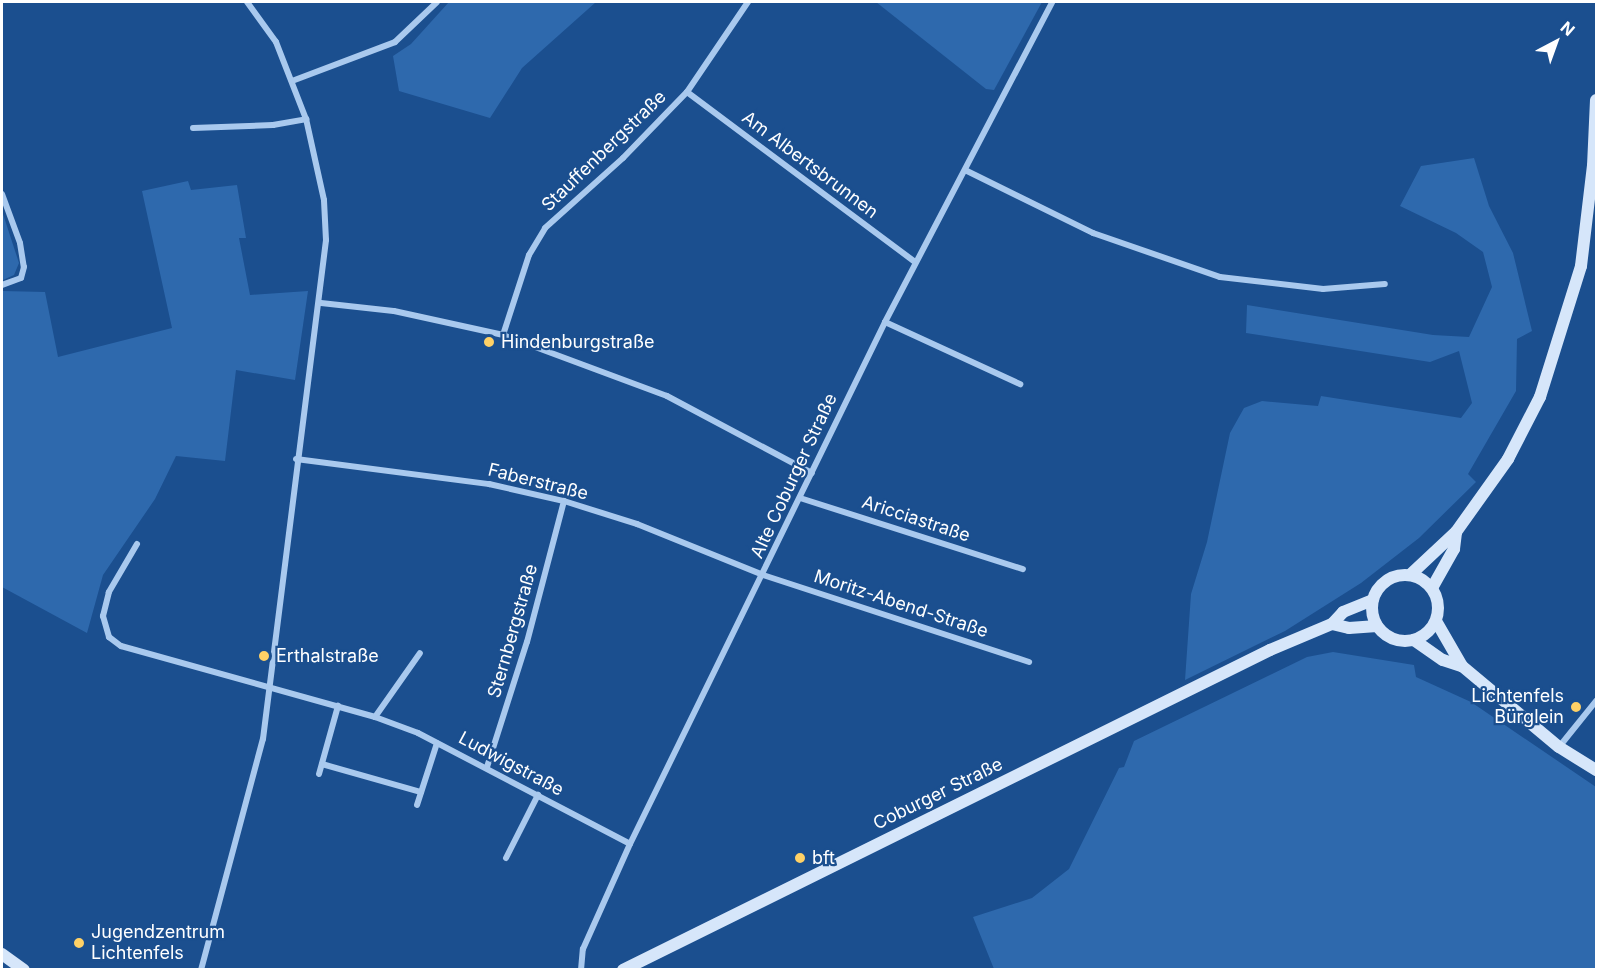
<!DOCTYPE html>
<meta charset="utf-8">
<style>
body{margin:0}
#map{position:relative;width:1598px;height:971px;overflow:hidden;background:#1b4f8f;font-family:Inter,sans-serif}
div>[style]{position:absolute}
.green>*{inset:0;background:#2e69ad}
.street>*{height:6px;margin:-3px;padding:0 3px;transform-origin:3px;border-radius:3px;background:#a9c9ee}
.secondary>*{height:12px;margin:-6px;padding:0 6px;transform-origin:6px;border-radius:6px;background:#d6e6fa}
.secondary>.ring{margin:-6px;padding:0;box-sizing:content-box;background:none;border:12px solid #d6e6fa;border-radius:50%}
.dots>*{width:16px;height:16px;translate:-50% -50%;box-sizing:border-box;border:3px solid #1b4f8f;border-radius:50%}
span{translate:-50% -50%;white-space:nowrap;text-align:center;line-height:1.15;-webkit-text-stroke:4.5px #1b4f8f;paint-order:stroke}
.street-label{font-size:18px;color:#fff}
.poi-label{font-size:18px;color:#fff}
.left{translate:0 -50%;text-align:left}
.right{translate:-100% -50%;text-align:right}
.frame{position:absolute;inset:0;border:3px solid #fff;pointer-events:none}
.north{position:absolute;left:1526px;top:12px;width:60px;height:60px;-webkit-text-stroke:4px #1b4f8f;paint-order:stroke;rotate:41deg;font-size:16px;font-weight:700;line-height:24px;text-align:center;color:#fff}
.north::after{content:'';display:block;margin:auto;width:21px;height:27px;background:#fff;clip-path:polygon(50% 0,100% 100%,50% 72%,0 100%)}
</style>
<div id="map">
<div class="green">
<i style="clip-path:polygon(449px 2px,596px 2px,522px 68px,490px 118px,399px 91px,393px 56px,411px 44px)"></i>
<i style="clip-path:polygon(876px 2px,1042px 2px,994px 90px,986px 89px)"></i>
<i style="clip-path:polygon(1474px 158px,1489px 206px,1513px 253px,1532px 331px,1517px 339px,1516px 391px,1468px 474px,1476px 482px,1419px 538px,1361px 583px,1285px 631px,1185px 680px,1191px 594px,1207px 542px,1230px 433px,1244px 408px,1262px 401px,1318px 406px,1321px 396px,1461px 418px,1472px 403px,1459px 351px,1430px 362px,1246px 333px,1247px 305px,1433px 335px,1469px 337px,1492px 287px,1483px 252px,1456px 233px,1400px 206px,1421px 166px)"></i>
<i style="clip-path:polygon(188px 181px,191px 190px,237px 185px,246px 238px,239px 238px,250px 295px,308px 291px,295px 380px,236px 370px,225px 461px,176px 456px,155px 499px,103px 575px,87px 633px,2px 587px,2px 291px,45px 292px,58px 357px,172px 328px,142px 191px)"></i>
<i style="clip-path:polygon(2px 211px,19px 263px,14px 275px,3px 280px)"></i>
<i style="clip-path:polygon(1333px 652px,1414px 665px,1416px 677px,1471px 702px,1596px 787px,1596px 969px,994px 969px,973px 917px,1032px 898px,1069px 869px,1119px 768px,1124px 767px,1134px 741px,1307px 657px)"></i>
</div>
<div class="street">
<i style="left:292px;top:81px;width:110px;rotate:-20.7deg"></i>
<i style="left:395px;top:42px;width:58px;rotate:-43.6deg"></i>
<i style="left:687px;top:92px;width:284px;rotate:36.7deg"></i>
<i style="left:193px;top:128px;width:80px;rotate:-2.1deg"></i>
<i style="left:273px;top:125px;width:34px;rotate:-10deg"></i>
<i style="left:965px;top:170px;width:143px;rotate:26.2deg"></i>
<i style="left:1093px;top:233px;width:134px;rotate:19.1deg"></i>
<i style="left:1220px;top:277px;width:104px;rotate:6.6deg"></i>
<i style="left:1323px;top:289px;width:62px;rotate:-4.6deg"></i>
<i style="left:2px;top:194px;width:52px;rotate:69.8deg"></i>
<i style="left:20px;top:243px;width:24px;rotate:81deg"></i>
<i style="left:24px;top:267px;width:11px;rotate:105deg"></i>
<i style="left:21px;top:278px;width:20px;rotate:160deg"></i>
<i style="left:321px;top:303px;width:73px;rotate:6.3deg"></i>
<i style="left:394px;top:311px;width:112px;rotate:12.4deg"></i>
<i style="left:503px;top:335px;width:175px;rotate:20.4deg"></i>
<i style="left:667px;top:396px;width:164px;rotate:28deg"></i>
<i style="left:885px;top:322px;width:149px;rotate:24.7deg"></i>
<i style="left:503px;top:335px;width:84px;rotate:-72deg"></i>
<i style="left:529px;top:255px;width:31px;rotate:-59deg"></i>
<i style="left:545px;top:228px;width:105px;rotate:-41.9deg"></i>
<i style="left:623px;top:158px;width:92px;rotate:-45.9deg"></i>
<i style="left:687px;top:92px;width:109px;rotate:-55.9deg"></i>
<i style="left:296px;top:459px;width:195px;rotate:7.4deg"></i>
<i style="left:489px;top:484px;width:77px;rotate:12.8deg"></i>
<i style="left:564px;top:501px;width:77px;rotate:17.5deg"></i>
<i style="left:637px;top:524px;width:136px;rotate:22deg"></i>
<i style="left:763px;top:575px;width:280px;rotate:18.1deg"></i>
<i style="left:800px;top:498px;width:234px;rotate:17.7deg"></i>
<i style="left:137px;top:544px;width:56px;rotate:120.3deg"></i>
<i style="left:109px;top:592px;width:25px;rotate:104deg"></i>
<i style="left:103px;top:616px;width:22px;rotate:74deg"></i>
<i style="left:109px;top:637px;width:15px;rotate:37deg"></i>
<i style="left:121px;top:646px;width:264px;rotate:15.6deg"></i>
<i style="left:375px;top:717px;width:46px;rotate:20.4deg"></i>
<i style="left:418px;top:733px;width:239px;rotate:27.6deg"></i>
<i style="left:375px;top:717px;width:78px;rotate:-54.9deg"></i>
<i style="left:1559px;top:747px;width:59px;rotate:-51.2deg"></i>
<i style="left:322px;top:764px;width:103px;rotate:15.8deg"></i>
<i style="left:487px;top:767px;width:131px;rotate:-72.3deg"></i>
<i style="left:527px;top:642px;width:146px;rotate:-75.3deg"></i>
<i style="left:319px;top:774px;width:71px;rotate:-74.4deg"></i>
<i style="left:417px;top:805px;width:65px;rotate:-72.1deg"></i>
<i style="left:506px;top:858px;width:71px;rotate:-63.1deg"></i>
<i style="left:201px;top:970px;width:239px;rotate:-75deg"></i>
<i style="left:263px;top:739px;width:503px;rotate:-82.8deg"></i>
<i style="left:326px;top:240px;width:40px;rotate:-92.9deg"></i>
<i style="left:324px;top:200px;width:83px;rotate:-102.5deg"></i>
<i style="left:306px;top:119px;width:83px;rotate:-111.3deg"></i>
<i style="left:276px;top:42px;width:49px;rotate:-125.9deg"></i>
<i style="left:581px;top:970px;width:21px;rotate:-85deg"></i>
<i style="left:583px;top:949px;width:115px;rotate:-65.9deg"></i>
<i style="left:630px;top:844px;width:581px;rotate:-63.96deg"></i>
<i style="left:885px;top:322px;width:361px;rotate:-62.4deg"></i>
</div>
<div class="secondary">
<i class="ring" style="left:1372px;top:575px;width:54px;height:54px"></i>
<i style="left:1410px;top:575px;width:63px;rotate:-43.1deg"></i>
<i style="left:1456px;top:532px;width:90px;rotate:-54.5deg"></i>
<i style="left:1508px;top:459px;width:70px;rotate:-62.7deg"></i>
<i style="left:1540px;top:397px;width:137px;rotate:-72.6deg"></i>
<i style="left:1581px;top:266px;width:101px;rotate:-83.2deg"></i>
<i style="left:1593px;top:166px;width:66px;rotate:-87.4deg"></i>
<i style="left:1432px;top:588px;width:45px;rotate:-60.6deg"></i>
<i style="left:1454px;top:549px;width:17px;rotate:-83deg"></i>
<i style="left:1436px;top:621px;width:52px;rotate:60deg"></i>
<i style="left:1332px;top:624px;width:17px;rotate:13deg"></i>
<i style="left:1349px;top:628px;width:28px;rotate:-4deg"></i>
<i style="left:1414px;top:640px;width:35px;rotate:35deg"></i>
<i style="left:1443px;top:660px;width:20px;rotate:18deg"></i>
<i style="left:1462px;top:666px;width:126px;rotate:39.9deg"></i>
<i style="left:1559px;top:747px;width:44px;rotate:31.9deg"></i>
<i style="left:2px;top:954px;width:27px;rotate:36deg"></i>
<i style="left:623px;top:970px;width:722px;rotate:-26.32deg"></i>
<i style="left:1270px;top:650px;width:67px;rotate:-22.8deg"></i>
<i style="left:1332px;top:624px;width:16px;rotate:-47deg"></i>
<i style="left:1343px;top:612px;width:32px;rotate:-22deg"></i>
</div>
<div class="dots">
<i style="left:489px;top:342px;background:#ffd166"></i>
<i style="left:264px;top:656px;background:#ffd166"></i>
<i style="left:1576px;top:707px;background:#ffd166"></i>
<i style="left:800px;top:858px;background:#ffd166"></i>
<i style="left:79px;top:943px;background:#ffd166"></i>
</div>
<div class="street-label">
<span style="left:604px;top:151px;rotate:-44deg">Stauffenbergstraße</span>
<span style="left:810px;top:165px;rotate:37deg">Am Albertsbrunnen</span>
<span style="left:794px;top:476px;rotate:-65deg">Alte Coburger Straße</span>
<span style="left:538px;top:482px;rotate:14deg">Faberstraße</span>
<span style="left:916px;top:519px;rotate:18deg">Aricciastraße</span>
<span style="left:901px;top:604px;rotate:18deg">Moritz-Abend-Straße</span>
<span style="left:513px;top:631px;rotate:-74deg">Sternbergstraße</span>
<span style="left:511px;top:764px;rotate:28deg">Ludwigstraße</span>
<span style="left:938px;top:794px;rotate:-26deg">Coburger Straße</span>
</div>
<div class="poi-label">
<span class="left" style="left:501px;top:342px">Hindenburgstraße</span>
<span class="left" style="left:276px;top:656px">Erthalstraße</span>
<span class="right" style="left:1564px;top:707px">Lichtenfels<br>Bürglein</span>
<span class="left" style="left:812px;top:858px">bft</span>
<span class="left" style="left:91px;top:943px">Jugendzentrum<br>Lichtenfels</span>
</div>
<div class="frame"></div>
<div class="north">N</div>
</div>
